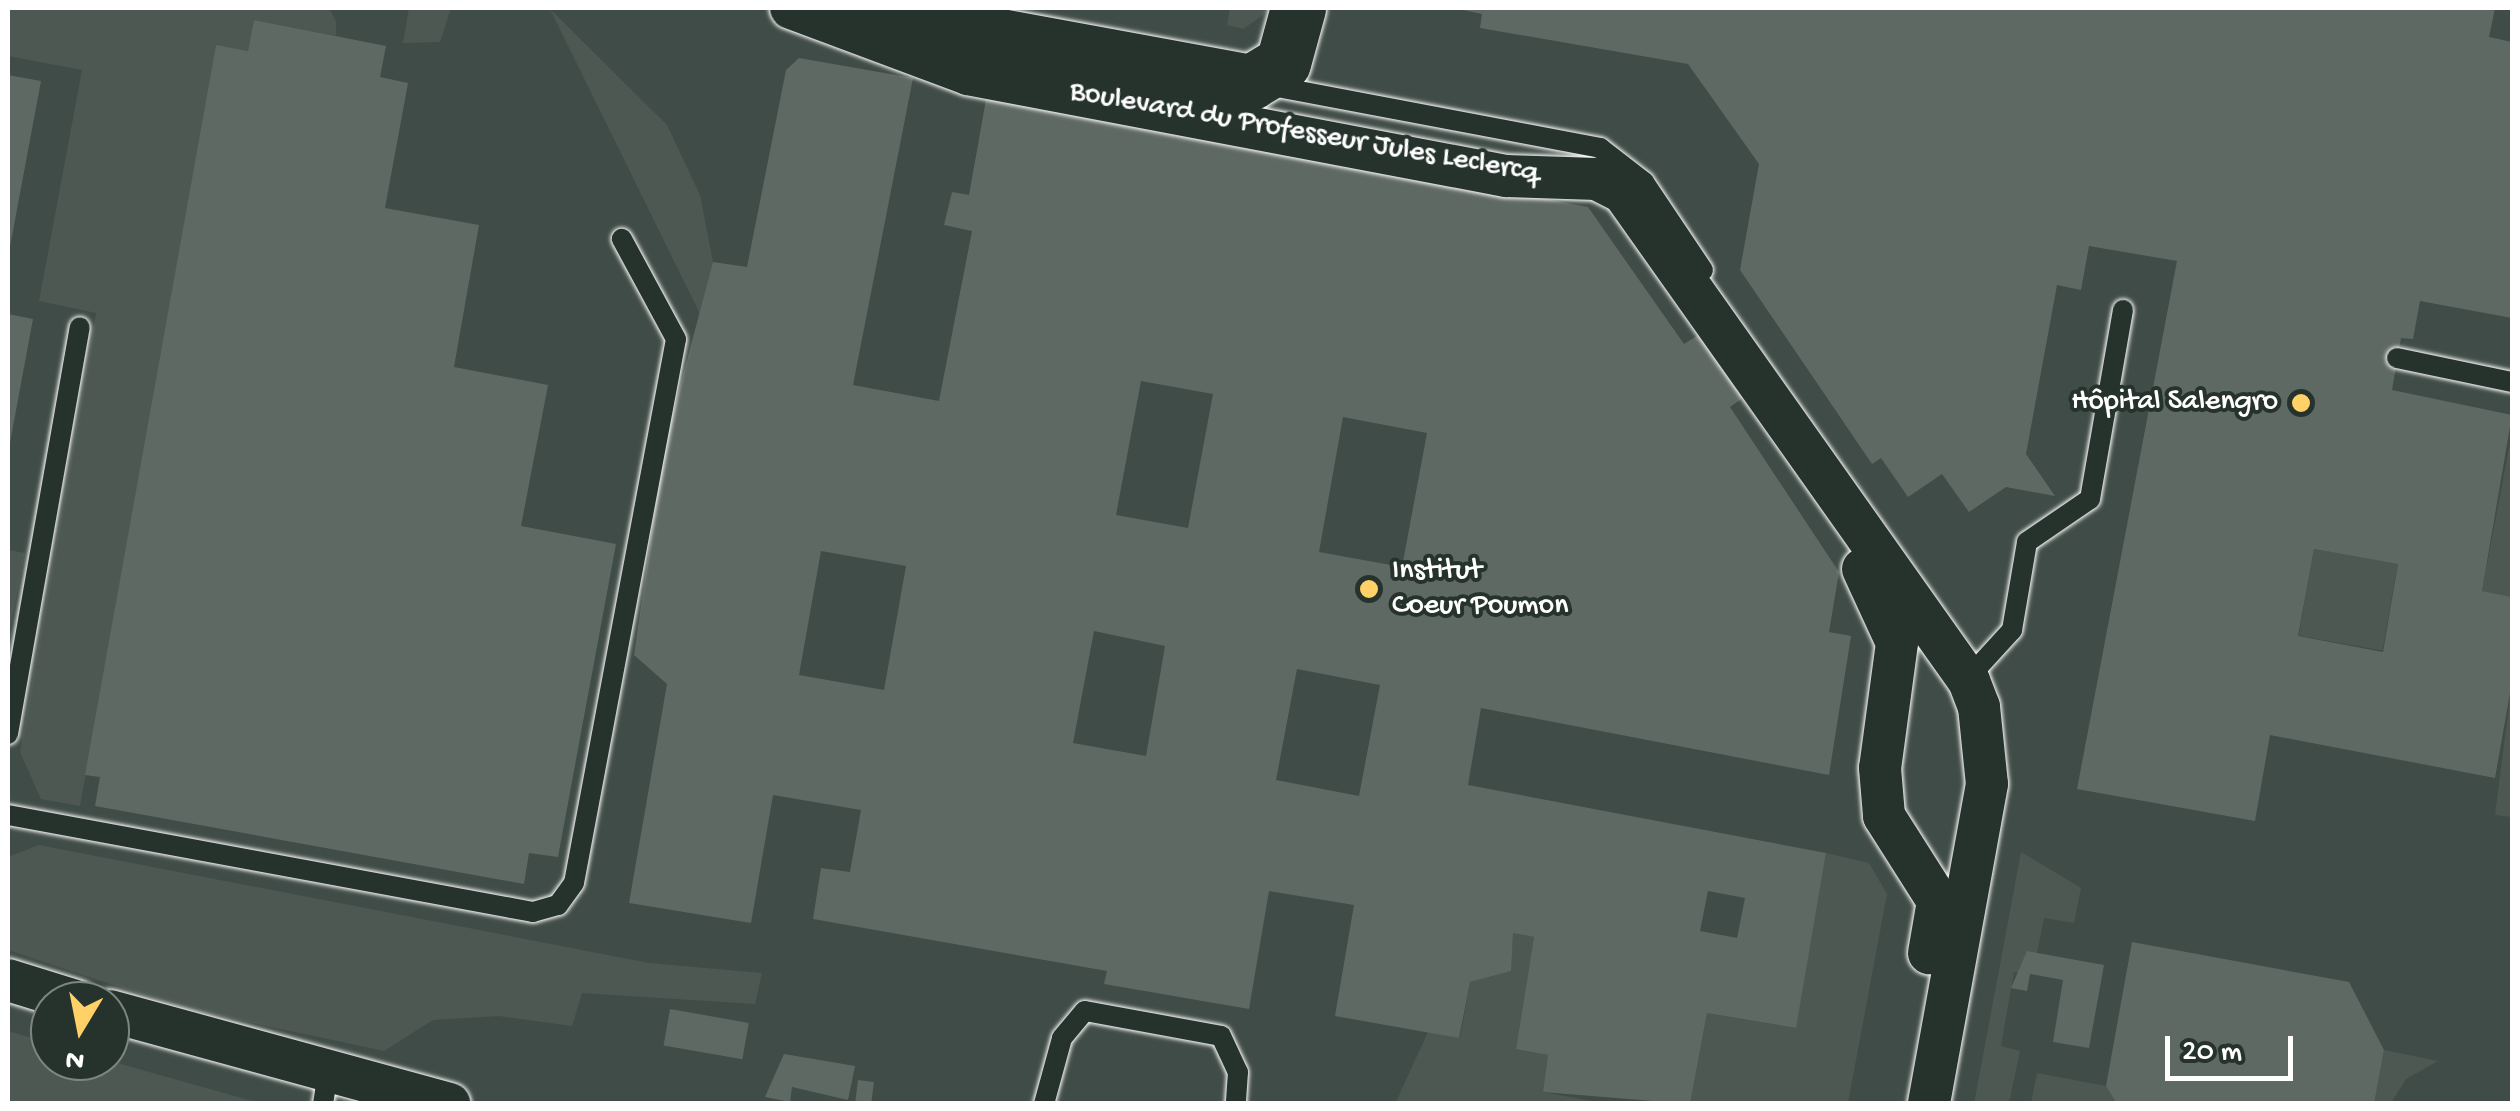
<!DOCTYPE html>
<meta charset="utf-8">
<style>
body{margin:0}
#map{position:relative;width:2520px;height:1111px;overflow:hidden;background:#333f3a;font-family:"Gochi Hand",sans-serif}
div>[style]{position:absolute}
.built>*{inset:0;background:#404c47}
.green>*{inset:0;background:#4d5853;transform-origin:0 0}
.building>*{inset:0;background:#5f6964;transform-origin:0 0}
.roads{filter:drop-shadow(0 0 2px #fff) drop-shadow(0 0 2px #fff)}
.lane>*{height:20px;margin:-10px;padding:0 10px;transform-origin:10px;border-radius:10px;background:#26332d}
.street>*{height:42px;margin:-21px;padding:0 21px;transform-origin:21px;border-radius:21px;background:#26332d}
.secondary>*{height:55px;margin:-27.5px;padding:0 27.5px;transform-origin:27.5px;border-radius:27.5px;background:#26332d}
.dots>*{width:28px;height:28px;translate:-50% -50%;box-sizing:border-box;border:5px solid #26332d;border-radius:50%}
span{translate:-50% -50%;white-space:nowrap;text-align:center;line-height:1.15;-webkit-text-stroke:8px #26332d;paint-order:stroke}
.street-label{font-size:30px;color:#fff}
.poi-label{font-size:30px;color:#fff}
.right{translate:-100% -50%;text-align:right}
.left{translate:0 -50%;text-align:left}
.frame{position:absolute;inset:0;border:10px solid #fff;pointer-events:none}
.north{position:absolute;left:30px;top:981px;width:100px;height:100px;box-sizing:border-box;background:#26332d;border:2px solid #7d8581;border-radius:50%;rotate:190deg;font-size:28px;font-weight:700;line-height:40px;text-align:center;color:#fff}
.north::after{content:'';display:block;margin:auto;width:35px;height:45px;background:#ffd166;clip-path:polygon(50% 0,100% 100%,50% 72%,0 100%)}
.scale{position:absolute;left:2165px;top:1036px;width:128px;height:45px;box-sizing:border-box;border:5px solid #fff;border-top:0;padding-left:12px;font-size:30px;line-height:35px;white-space:nowrap;color:#fff;-webkit-text-stroke:8px #26332d;paint-order:stroke}
</style>
<div id="map">
<div class="built">
<i style="clip-path:polygon(evenodd,8px 8px,2512px 8px,2512px 1103px,8px 1103px,8px 8px,50px 1001px,110px 1001px,110px 1061px,50px 1061px,50px 1001px)"></i>
</div>
<div class="green">
<i style="clip-path:polygon(8px 8px,329px 8px,336px 21px,336px 36px,254px 20px,248px 51px,216px 46px,80px 806px,41px 799px,20px 752px,96px 313px,39px 301px,82px 70px,8px 56px)"></i>
<i style="clip-path:polygon(409px 8px,451px 8px,440px 42px,403px 43px)"></i>
<i style="clip-path:polygon(1230px 8px,1273px 8px,1243px 29px,1227px 25px)"></i>
<i style="clip-path:polygon(550px 9px,667px 125px,700px 195px,713px 262px,703px 320px)"></i>
<i style="clip-path:polygon(2512px 432px,2512px 597px,2482px 591px)"></i>
<i style="left:2314px;top:549px;width:85px;height:88px;rotate:10deg"></i>
<i style="clip-path:polygon(8px 550px,25px 553px,8px 638px)"></i>
<i style="clip-path:polygon(2512px 682px,2512px 817px,2495px 815px)"></i>
<i style="clip-path:polygon(39px 845px,649px 963px,762px 973px,755px 1004px,582px 993px,572px 1026px,499px 1016px,433px 1020px,384px 1051px,183px 1008px,8px 950px,8px 857px)"></i>
<i style="clip-path:polygon(2021px 852px,2081px 888px,2074px 923px,2044px 918px,2037px 953px,2023px 974px,2014px 972px,2001px 1046px,2020px 1051px,2009px 1103px,1974px 1104px)"></i>
<i style="clip-path:polygon(1826px 853px,1869px 863px,1887px 894px,1848px 1103px,1690px 1104px,1707px 1013px,1795px 1028px)"></i>
<i style="clip-path:polygon(1513px 933px,1534px 937px,1516px 1049px,1548px 1055px,1543px 1092px,1602px 1103px,1395px 1104px,1428px 1032px,1460px 1038px,1470px 982px,1510px 971px)"></i>
<i style="clip-path:polygon(8px 1031px,50px 1043px,50px 1061px,110px 1061px,260px 1103px,8px 1103px)"></i>
<i style="clip-path:polygon(2384px 1050px,2438px 1061px,2406px 1079px,2391px 1103px,2374px 1104px)"></i>
<i style="clip-path:polygon(2037px 1073px,2106px 1086px,2117px 1103px,2031px 1104px)"></i>
</div>
<div class="building">
<i style="clip-path:polygon(evenodd,1454px 8px,2495px 8px,2489px 37px,2512px 42px,2512px 318px,2420px 301px,2413px 339px,2401px 338px,2392px 390px,2512px 415px,2482px 591px,2512px 597px,2512px 682px,2495px 778px,2270px 735px,2255px 821px,2077px 789px,2177px 261px,2089px 246px,2081px 290px,2057px 285px,2026px 454px,2055px 496px,2006px 487px,1969px 512px,1942px 474px,1908px 497px,1881px 458px,1872px 464px,1740px 270px,1759px 164px,1688px 64px,1480px 28px,1482px 14px,1454px 8px,2314px 549px,2398px 564px,2383px 652px,2298px 636px,2314px 549px)"></i>
<i style="clip-path:polygon(254px 20px,386px 46px,380px 77px,408px 83px,385px 208px,479px 225px,454px 367px,548px 385px,521px 526px,616px 544px,558px 857px,529px 853px,524px 884px,95px 806px,100px 777px,85px 775px,216px 45px,248px 51px)"></i>
<i style="clip-path:polygon(evenodd,799px 58px,913px 78px,853px 385px,939px 401px,972px 231px,944px 225px,952px 192px,969px 195px,987px 94px,1588px 207px,1684px 344px,1708px 329px,1751px 392px,1730px 407px,1839px 572px,1829px 632px,1851px 636px,1829px 775px,1481px 708px,1468px 785px,1826px 853px,1796px 1028px,1707px 1013px,1690px 1104px,1543px 1092px,1548px 1055px,1516px 1049px,1534px 937px,1513px 933px,1511px 971px,1470px 982px,1459px 1038px,1335px 1016px,1354px 905px,1269px 891px,1249px 1009px,1104px 984px,1107px 971px,813px 919px,821px 868px,850px 872px,861px 810px,773px 795px,751px 923px,629px 903px,667px 684px,634px 655px,664px 447px,713px 262px,747px 267px,786px 70px,799px 58px,1141px 381px,1213px 394px,1188px 528px,1116px 515px,1141px 381px,799px 58px,1343px 417px,1427px 433px,1402px 567px,1319px 552px,1343px 417px,799px 58px,821px 551px,906px 566px,884px 690px,799px 675px,821px 551px,799px 58px,1094px 631px,1165px 646px,1146px 756px,1073px 743px,1094px 631px,799px 58px,1297px 669px,1380px 685px,1359px 796px,1276px 780px,1297px 669px,799px 58px,1708px 891px,1745px 898px,1737px 938px,1700px 931px,1708px 891px)"></i>
<i style="clip-path:polygon(8px 75px,41px 81px,9px 252px,8px 252px)"></i>
<i style="clip-path:polygon(8px 314px,33px 319px,9px 448px,8px 448px)"></i>
<i style="clip-path:polygon(2132px 942px,2349px 982px,2384px 1050px,2374px 1104px,2117px 1104px,2106px 1086px)"></i>
<i style="clip-path:polygon(2027px 951px,2104px 965px,2089px 1048px,2053px 1042px,2063px 980px,2030px 974px,2027px 991px,2011px 988px)"></i>
<i style="left:670px;top:1009px;width:80px;height:37px;rotate:10deg"></i>
<i style="clip-path:polygon(784px 1054px,855px 1066px,848px 1100px,792px 1087px,790px 1102px,765px 1097px)"></i>
<i style="left:858px;top:1080px;width:16px;height:21px;rotate:7deg"></i>
</div>
<div class="roads">
<div class="lane">
<i style="left:1267px;top:85px;width:339px;rotate:10.7deg"></i>
<i style="left:1600px;top:148px;width:56px;rotate:37.7deg"></i>
<i style="left:1644px;top:182px;width:106px;rotate:56.2deg"></i>
<i style="left:2397px;top:358px;width:117px;rotate:11.8deg"></i>
<i style="left:1969px;top:677px;width:64px;rotate:-47.5deg"></i>
<i style="left:2012px;top:630px;width:89px;rotate:-80.3deg"></i>
<i style="left:2027px;top:542px;width:76px;rotate:-34.3deg"></i>
<i style="left:2090px;top:499px;width:192px;rotate:-80.1deg"></i>
<i style="left:8px;top:734px;width:413px;rotate:-80deg"></i>
<i style="left:8px;top:815px;width:534px;rotate:10.47deg"></i>
<i style="left:533px;top:912px;width:26px;rotate:-16deg"></i>
<i style="left:558px;top:905px;width:27px;rotate:-54deg"></i>
<i style="left:574px;top:883px;width:553px;rotate:-79.38deg"></i>
<i style="left:676px;top:339px;width:114px;rotate:-118.4deg"></i>
<i style="left:323px;top:1104px;width:30px;rotate:-81deg"></i>
<i style="left:1044px;top:1104px;width:68px;rotate:-74.7deg"></i>
<i style="left:1062px;top:1038px;width:35px;rotate:-50deg"></i>
<i style="left:1085px;top:1011px;width:138px;rotate:10.4deg"></i>
<i style="left:1221px;top:1036px;width:40px;rotate:65deg"></i>
<i style="left:1238px;top:1072px;width:32px;rotate:94deg"></i>
</div>
<div class="street">
<i style="left:791px;top:8px;width:189px;rotate:20.4deg"></i>
<i style="left:968px;top:74px;width:548px;rotate:10.74deg"></i>
<i style="left:1506px;top:176px;width:91px;rotate:1.9deg"></i>
<i style="left:1597px;top:179px;width:29px;rotate:27deg"></i>
<i style="left:1623px;top:192px;width:599px;rotate:54.72deg"></i>
<i style="left:1969px;top:681px;width:28px;rotate:69deg"></i>
<i style="left:1979px;top:707px;width:77px;rotate:84.1deg"></i>
<i style="left:1987px;top:784px;width:325px;rotate:100.3deg"></i>
<i style="left:1863px;top:569px;width:81px;rotate:65.3deg"></i>
<i style="left:1897px;top:643px;width:126px;rotate:97.7deg"></i>
<i style="left:1880px;top:768px;width:48px;rotate:85.2deg"></i>
<i style="left:1884px;top:816px;width:101px;rotate:57.6deg"></i>
<i style="left:1938px;top:901px;width:53px;rotate:99.8deg"></i>
<i style="left:8px;top:980px;width:71px;rotate:17.2deg"></i>
<i style="left:110px;top:1011px;width:352px;rotate:15.3deg"></i>
</div>
<div class="secondary">
<i style="left:848px;top:8px;width:410px;rotate:10.4deg"></i>
<i style="left:1251px;top:82px;width:37px;rotate:-31deg"></i>
<i style="left:1283px;top:63px;width:57px;rotate:-74.7deg"></i>
</div>
</div>
<div class="dots">
<i style="left:2301px;top:403px;background:#ffd166"></i>
<i style="left:1369px;top:589px;background:#ffd166"></i>
</div>
<div class="street-label">
<span style="left:1304px;top:134px;rotate:10deg">Boulevard du Professeur Jules Leclercq</span>
</div>
<div class="poi-label">
<span class="right" style="left:2278px;top:403px">Hôpital Salengro</span>
<span class="left" style="left:1392px;top:589px">Institut<br>Coeur Poumon</span>
</div>
<div class="frame"></div>
<div class="north">N</div>
<div class="scale">20 m</div>
</div>
